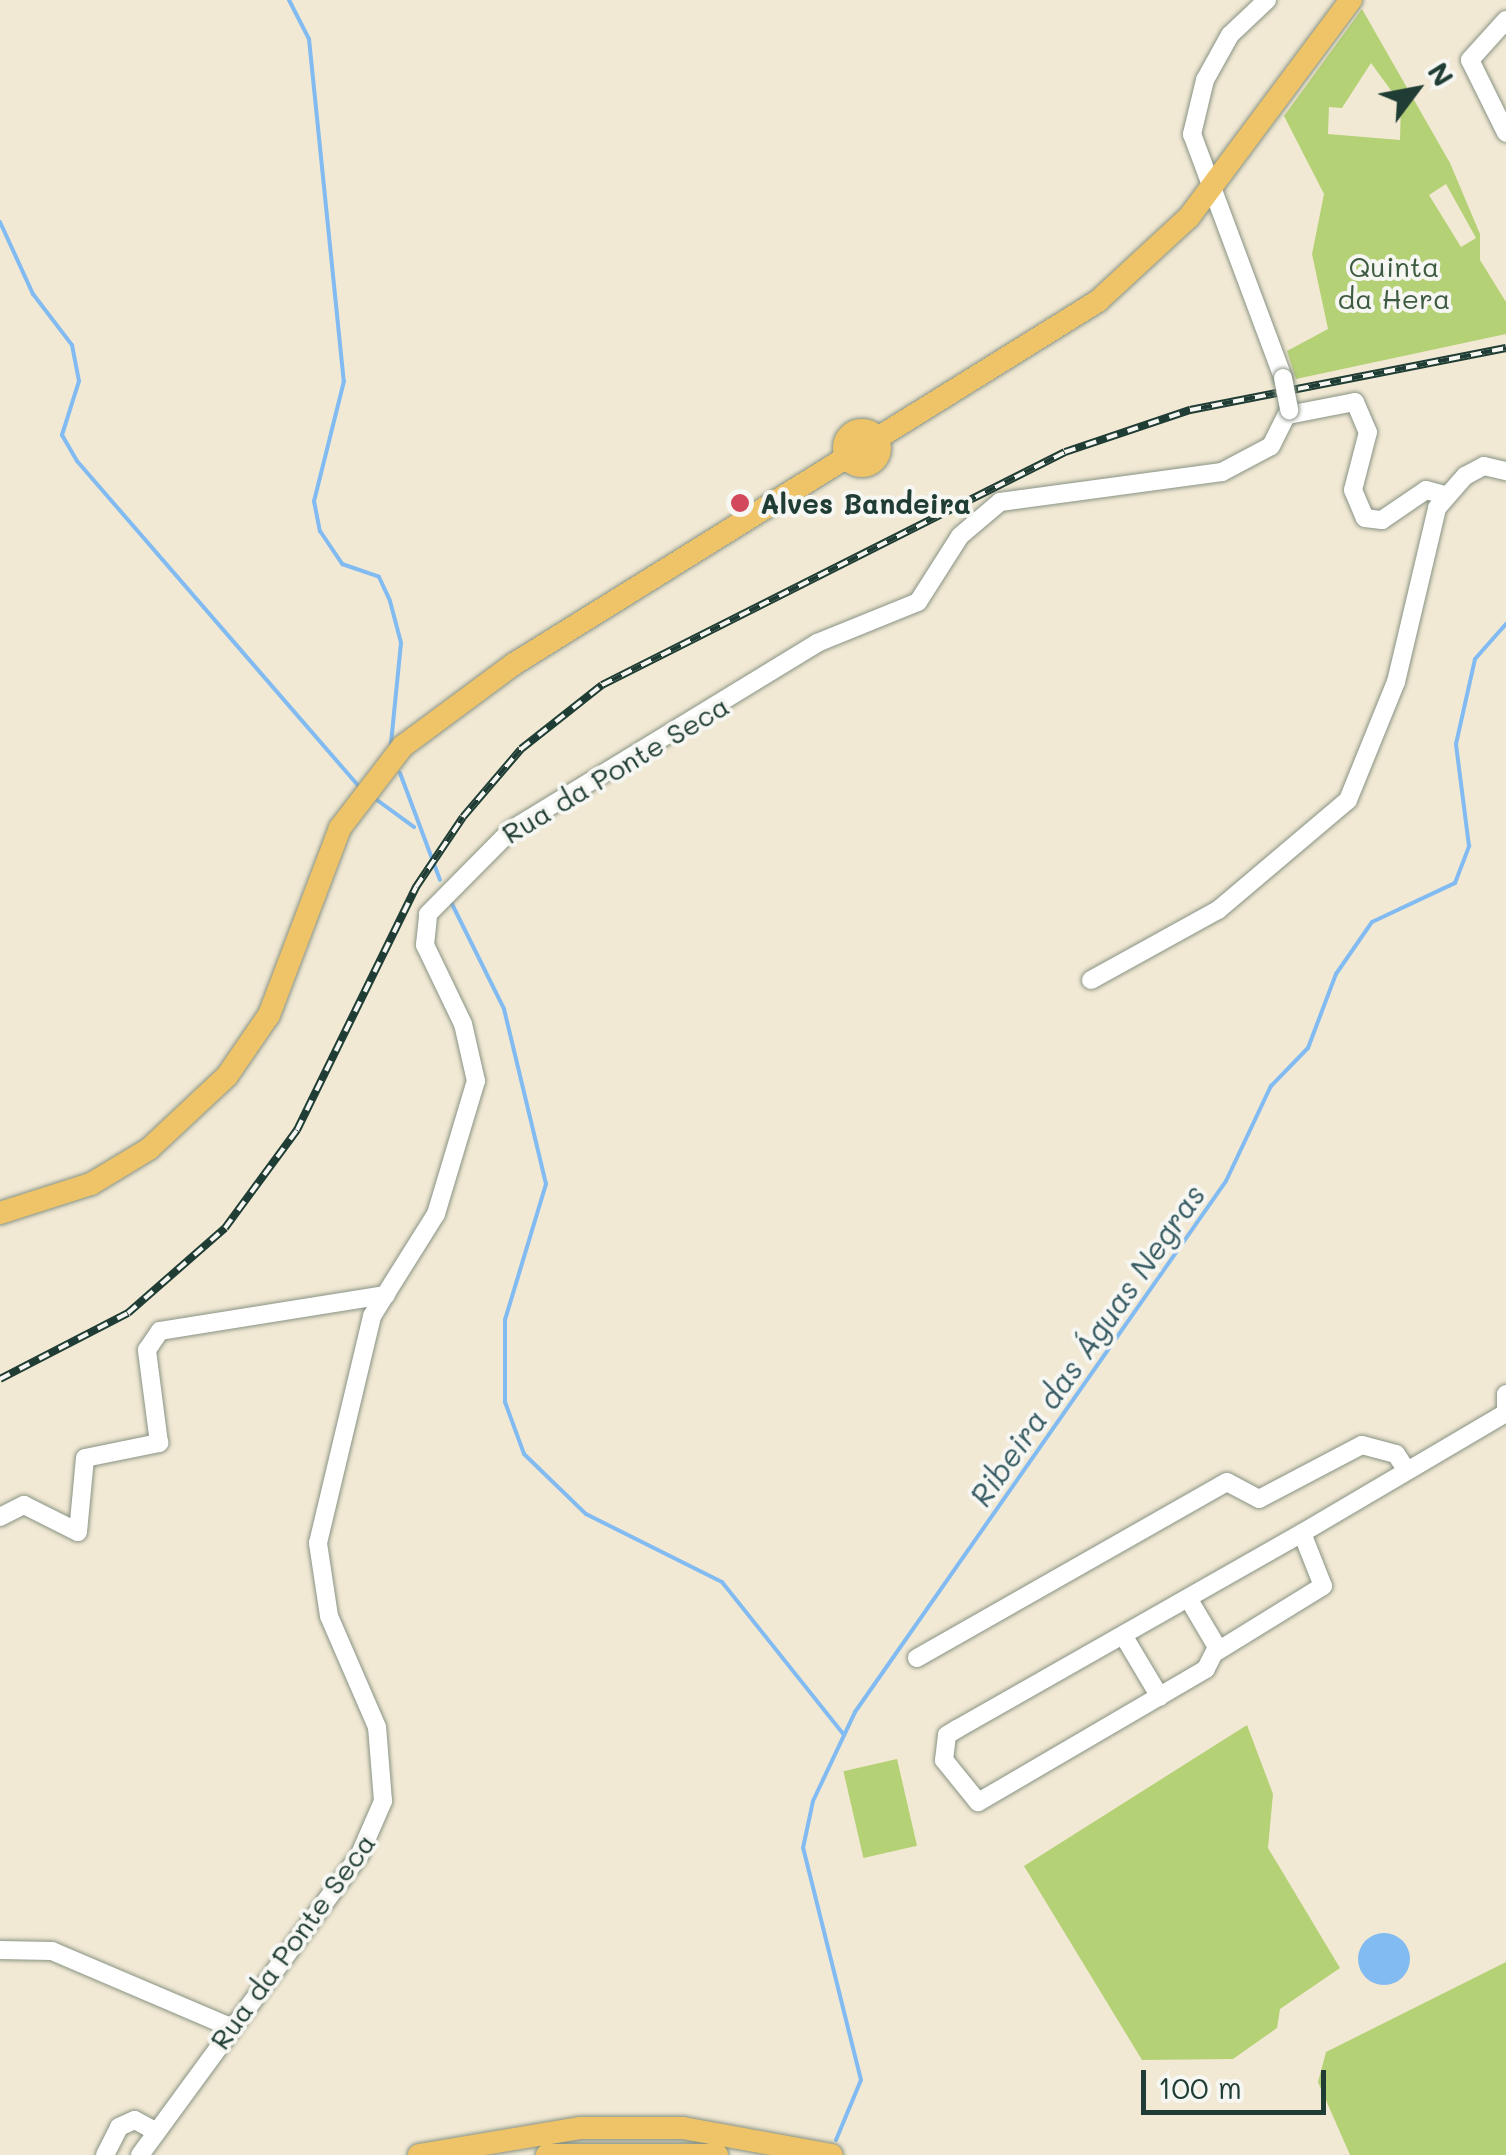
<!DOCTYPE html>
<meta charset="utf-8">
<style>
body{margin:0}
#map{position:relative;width:1506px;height:2155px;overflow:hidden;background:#f2e9d4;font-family:Mali,sans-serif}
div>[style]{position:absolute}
.green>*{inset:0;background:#b5d176;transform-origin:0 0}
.water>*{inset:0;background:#81bbf2}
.round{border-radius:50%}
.stream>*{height:4px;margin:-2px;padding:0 2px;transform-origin:2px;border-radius:2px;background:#81bbf2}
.roads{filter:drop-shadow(0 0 2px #889384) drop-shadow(0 0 2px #889384)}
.minor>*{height:18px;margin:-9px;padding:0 9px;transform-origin:9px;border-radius:9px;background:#fff}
.major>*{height:22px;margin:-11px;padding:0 11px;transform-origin:11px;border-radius:11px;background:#efc469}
.major>.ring{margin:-11px;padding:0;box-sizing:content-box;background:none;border:22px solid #efc469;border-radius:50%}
.rail>*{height:8px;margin-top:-4px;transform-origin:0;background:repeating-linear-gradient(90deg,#f6f6f2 0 11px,#1f3d34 0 22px);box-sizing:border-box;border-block:2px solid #1f3d34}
.bridges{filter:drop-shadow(0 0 2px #889384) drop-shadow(0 0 2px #889384)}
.minor-bridge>*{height:18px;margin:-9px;padding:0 9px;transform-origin:9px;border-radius:9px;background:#fff}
.dots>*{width:28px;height:28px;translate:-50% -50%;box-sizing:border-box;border:5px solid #f6f6f2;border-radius:50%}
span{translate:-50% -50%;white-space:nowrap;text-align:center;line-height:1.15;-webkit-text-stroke:8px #f6f6f2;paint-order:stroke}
.park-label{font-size:28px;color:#3d5b41}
.poi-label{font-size:28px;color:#1f3d34;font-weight:700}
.left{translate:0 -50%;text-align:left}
.street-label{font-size:28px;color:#1f3d34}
.water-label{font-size:30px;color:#385c64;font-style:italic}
.north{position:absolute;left:1366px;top:40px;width:100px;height:100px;-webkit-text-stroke:8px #f6f6f2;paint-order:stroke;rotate:58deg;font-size:28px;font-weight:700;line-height:40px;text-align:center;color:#1f3d34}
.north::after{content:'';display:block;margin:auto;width:35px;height:45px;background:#1f3d34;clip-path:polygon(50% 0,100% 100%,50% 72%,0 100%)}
.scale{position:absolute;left:1141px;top:2070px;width:185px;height:45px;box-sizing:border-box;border:5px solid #1f3d34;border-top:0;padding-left:12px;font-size:30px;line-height:35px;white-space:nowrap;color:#1f3d34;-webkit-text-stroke:8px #f6f6f2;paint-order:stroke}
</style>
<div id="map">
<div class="green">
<i style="clip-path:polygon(evenodd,1362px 9px,1450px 163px,1480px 234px,1480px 260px,1506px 302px,1506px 334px,1296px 379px,1287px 351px,1328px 329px,1312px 254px,1324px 194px,1284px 116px,1362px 9px,1371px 63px,1401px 104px,1400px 140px,1328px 134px,1329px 107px,1342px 108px,1371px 63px,1362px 9px,1446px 184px,1476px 238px,1461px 247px,1429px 195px,1446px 184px)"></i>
<i style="clip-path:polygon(1247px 1725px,1273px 1794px,1268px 1848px,1340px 1968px,1280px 2009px,1277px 2028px,1233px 2059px,1142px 2060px,1024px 1866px)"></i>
<i style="left:897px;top:1759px;width:89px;height:55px;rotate:77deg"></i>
<i style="clip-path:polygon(1506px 1962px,1506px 2155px,1350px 2155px,1318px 2082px,1326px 2052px)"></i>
</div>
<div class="water">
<i class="round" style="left:1358px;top:1933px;width:52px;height:52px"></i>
</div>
<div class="stream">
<i style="left:289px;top:0;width:44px;rotate:62.9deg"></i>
<i style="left:309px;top:39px;width:344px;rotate:84.2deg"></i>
<i style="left:344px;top:381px;width:124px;rotate:104deg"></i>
<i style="left:314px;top:501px;width:31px;rotate:79deg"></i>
<i style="left:320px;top:531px;width:40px;rotate:56deg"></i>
<i style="left:342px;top:564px;width:39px;rotate:19deg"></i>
<i style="left:379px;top:577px;width:26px;rotate:65deg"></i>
<i style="left:390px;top:601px;width:43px;rotate:75.3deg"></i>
<i style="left:401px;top:643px;width:101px;rotate:95.7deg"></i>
<i style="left:0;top:222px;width:79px;rotate:65.4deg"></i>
<i style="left:33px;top:294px;width:64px;rotate:52.6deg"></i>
<i style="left:72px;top:345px;width:37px;rotate:79deg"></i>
<i style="left:79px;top:381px;width:57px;rotate:107.5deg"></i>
<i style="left:62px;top:435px;width:30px;rotate:60deg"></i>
<i style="left:77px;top:461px;width:431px;rotate:49.1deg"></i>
<i style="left:400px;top:773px;width:114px;rotate:69.5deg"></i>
<i style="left:377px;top:800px;width:46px;rotate:36.1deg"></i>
<i style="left:451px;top:902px;width:119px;rotate:63.6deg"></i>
<i style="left:504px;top:1009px;width:180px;rotate:76.5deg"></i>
<i style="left:546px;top:1184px;width:142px;rotate:106.8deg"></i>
<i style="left:505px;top:1320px;width:82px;rotate:90deg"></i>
<i style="left:505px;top:1402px;width:55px;rotate:69.9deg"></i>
<i style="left:524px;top:1454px;width:86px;rotate:44.1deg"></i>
<i style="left:586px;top:1514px;width:152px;rotate:26.6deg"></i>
<i style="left:722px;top:1582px;width:196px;rotate:51.4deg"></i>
<i style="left:836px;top:2140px;width:65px;rotate:-67.4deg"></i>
<i style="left:861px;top:2080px;width:239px;rotate:-104deg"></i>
<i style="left:803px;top:1848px;width:48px;rotate:-78deg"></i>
<i style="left:813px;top:1801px;width:98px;rotate:-64.7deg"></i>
<i style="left:855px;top:1712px;width:648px;rotate:-55.06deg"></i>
<i style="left:1226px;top:1181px;width:105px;rotate:-64.7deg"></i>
<i style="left:1271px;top:1086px;width:53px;rotate:-45.8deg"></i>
<i style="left:1308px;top:1048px;width:79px;rotate:-69.3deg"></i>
<i style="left:1336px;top:974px;width:63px;rotate:-55.3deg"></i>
<i style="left:1372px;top:922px;width:92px;rotate:-25.2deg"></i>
<i style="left:1455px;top:883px;width:40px;rotate:-69deg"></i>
<i style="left:1469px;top:846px;width:103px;rotate:-97.3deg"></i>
<i style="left:1456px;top:744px;width:87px;rotate:-77.4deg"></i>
<i style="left:1475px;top:659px;width:47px;rotate:-48.5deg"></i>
</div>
<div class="roads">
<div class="minor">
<i style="left:1267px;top:0;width:51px;rotate:136.6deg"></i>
<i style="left:1230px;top:35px;width:51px;rotate:119.1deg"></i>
<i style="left:1205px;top:80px;width:56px;rotate:103.5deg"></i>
<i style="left:1192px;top:134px;width:260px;rotate:69.5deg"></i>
<i style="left:1506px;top:20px;width:54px;rotate:132deg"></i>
<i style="left:1470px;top:60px;width:81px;rotate:63.7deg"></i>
<i style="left:1288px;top:415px;width:68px;rotate:-11deg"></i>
<i style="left:1355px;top:402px;width:33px;rotate:67deg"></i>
<i style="left:1368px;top:432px;width:60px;rotate:104.5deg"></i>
<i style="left:1353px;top:490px;width:30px;rotate:67deg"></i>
<i style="left:1365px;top:518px;width:17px;rotate:7deg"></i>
<i style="left:1382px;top:520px;width:53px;rotate:-34.3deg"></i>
<i style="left:1426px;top:490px;width:20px;rotate:15deg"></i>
<i style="left:1091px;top:980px;width:145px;rotate:-28.9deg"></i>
<i style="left:1218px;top:910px;width:170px;rotate:-40.2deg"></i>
<i style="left:1348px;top:800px;width:127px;rotate:-67.9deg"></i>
<i style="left:1396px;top:682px;width:179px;rotate:-76.7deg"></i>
<i style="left:1437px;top:508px;width:43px;rotate:-48.8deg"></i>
<i style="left:1465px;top:476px;width:21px;rotate:-28deg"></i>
<i style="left:1484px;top:466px;width:23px;rotate:13deg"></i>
<i style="left:0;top:1517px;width:27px;rotate:-27deg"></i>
<i style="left:24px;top:1505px;width:60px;rotate:26.6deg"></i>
<i style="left:78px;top:1532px;width:74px;rotate:-84.6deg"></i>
<i style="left:85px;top:1458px;width:76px;rotate:-11.5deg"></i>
<i style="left:159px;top:1443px;width:94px;rotate:-97.4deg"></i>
<i style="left:147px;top:1350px;width:23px;rotate:-56deg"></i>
<i style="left:160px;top:1331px;width:229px;rotate:-9.1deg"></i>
<i style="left:1302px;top:1533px;width:237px;rotate:-30.5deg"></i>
<i style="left:1506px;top:1413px;width:19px;rotate:-90deg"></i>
<i style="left:1188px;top:1598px;width:57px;rotate:59.4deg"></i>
<i style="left:1217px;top:1647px;width:25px;rotate:117deg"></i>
<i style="left:1206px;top:1669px;width:264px;rotate:149.7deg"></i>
<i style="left:978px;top:1802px;width:54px;rotate:-129deg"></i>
<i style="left:944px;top:1760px;width:25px;rotate:-83deg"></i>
<i style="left:947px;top:1735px;width:12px;rotate:-31deg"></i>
<i style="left:957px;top:1729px;width:397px;rotate:-29.6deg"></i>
<i style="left:1302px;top:1533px;width:57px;rotate:68.4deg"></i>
<i style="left:1323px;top:1586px;width:126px;rotate:148.3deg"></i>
<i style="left:1123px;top:1635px;width:72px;rotate:59.2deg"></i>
<i style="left:917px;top:1658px;width:356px;rotate:-29.6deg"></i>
<i style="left:1227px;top:1482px;width:36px;rotate:28deg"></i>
<i style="left:1259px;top:1499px;width:116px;rotate:-27.7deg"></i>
<i style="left:1362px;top:1445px;width:35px;rotate:15deg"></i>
<i style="left:1396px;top:1454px;width:20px;rotate:57deg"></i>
<i style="left:0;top:1950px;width:52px;rotate:1.1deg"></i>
<i style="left:52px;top:1951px;width:194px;rotate:23.1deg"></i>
<i style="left:105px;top:2155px;width:31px;rotate:-63deg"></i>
<i style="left:119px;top:2127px;width:17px;rotate:-24deg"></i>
<i style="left:135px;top:2120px;width:21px;rotate:29deg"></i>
<i style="left:140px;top:2155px;width:373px;rotate:-53.8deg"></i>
<i style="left:360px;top:1854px;width:58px;rotate:-66.5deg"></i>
<i style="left:383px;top:1801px;width:74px;rotate:-94.6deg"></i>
<i style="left:377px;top:1727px;width:121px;rotate:-113.4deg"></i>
<i style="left:329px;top:1616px;width:74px;rotate:-98.6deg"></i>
<i style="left:318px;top:1543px;width:233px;rotate:-76.6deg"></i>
<i style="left:372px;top:1316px;width:120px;rotate:-57.9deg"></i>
<i style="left:436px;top:1214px;width:139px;rotate:-73.3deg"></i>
<i style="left:476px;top:1081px;width:58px;rotate:-102.8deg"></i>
<i style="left:463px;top:1024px;width:88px;rotate:-115.7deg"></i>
<i style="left:425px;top:945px;width:31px;rotate:-84deg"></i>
<i style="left:428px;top:914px;width:118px;rotate:-45.3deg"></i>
<i style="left:511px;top:830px;width:359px;rotate:-31.4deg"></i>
<i style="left:817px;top:643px;width:109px;rotate:-22.1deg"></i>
<i style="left:918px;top:602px;width:78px;rotate:-57.5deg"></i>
<i style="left:960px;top:536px;width:52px;rotate:-40.4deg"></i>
<i style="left:1000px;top:502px;width:224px;rotate:-7.7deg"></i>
<i style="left:1222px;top:472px;width:55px;rotate:-28deg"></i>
<i style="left:1271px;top:446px;width:40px;rotate:-63.4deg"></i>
</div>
<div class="major">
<i class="ring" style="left:844px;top:430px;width:14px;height:14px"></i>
<i style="left:0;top:1213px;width:96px;rotate:-17.7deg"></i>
<i style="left:91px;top:1184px;width:68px;rotate:-31.1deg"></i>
<i style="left:149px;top:1149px;width:107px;rotate:-43.1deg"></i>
<i style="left:227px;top:1076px;width:74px;rotate:-55.5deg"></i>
<i style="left:269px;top:1015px;width:200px;rotate:-69.2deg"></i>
<i style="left:340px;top:828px;width:103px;rotate:-52.5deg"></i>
<i style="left:403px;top:746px;width:138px;rotate:-36.5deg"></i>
<i style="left:514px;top:664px;width:688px;rotate:-31.86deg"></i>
<i style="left:1098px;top:301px;width:124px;rotate:-42.7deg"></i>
<i style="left:1189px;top:217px;width:271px;rotate:-53.3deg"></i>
<i style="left:419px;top:2155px;width:164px;rotate:-9.5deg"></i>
<i style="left:581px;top:2128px;width:102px"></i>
<i style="left:683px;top:2128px;width:151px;rotate:10.3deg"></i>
<i style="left:547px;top:2155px;width:170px"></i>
</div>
</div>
<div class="rail">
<i style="left:0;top:1379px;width:144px;rotate:-27.3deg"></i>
<i style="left:128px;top:1313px;width:129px;rotate:-41.2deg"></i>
<i style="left:225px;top:1228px;width:122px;rotate:-53.7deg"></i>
<i style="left:297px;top:1130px;width:271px;rotate:-63.9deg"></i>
<i style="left:416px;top:887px;width:84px;rotate:-56.1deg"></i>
<i style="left:463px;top:817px;width:89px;rotate:-49.5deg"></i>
<i style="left:521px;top:749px;width:103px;rotate:-38.3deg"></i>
<i style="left:602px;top:685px;width:518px;rotate:-26.71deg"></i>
<i style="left:1065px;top:452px;width:132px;rotate:-18.6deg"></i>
<i style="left:1190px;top:410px;width:322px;rotate:-11.1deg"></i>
</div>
<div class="bridges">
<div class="minor-bridge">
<i style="left:1283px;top:378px;width:33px;rotate:79deg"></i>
</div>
</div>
<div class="dots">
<i style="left:740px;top:503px;background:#d1495b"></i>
</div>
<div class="park-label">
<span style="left:1394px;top:282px">Quinta<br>da Hera</span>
</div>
<div class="poi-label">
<span class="left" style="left:760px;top:503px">Alves Bandeira</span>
</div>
<div class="street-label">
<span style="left:615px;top:769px;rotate:-31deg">Rua da Ponte Seca</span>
<span style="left:292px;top:1941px;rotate:-54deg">Rua da Ponte Seca</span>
</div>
<div class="water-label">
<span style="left:1087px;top:1345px;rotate:-55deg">Ribeira das Águas Negras</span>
</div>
<div class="north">N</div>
<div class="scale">100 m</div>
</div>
